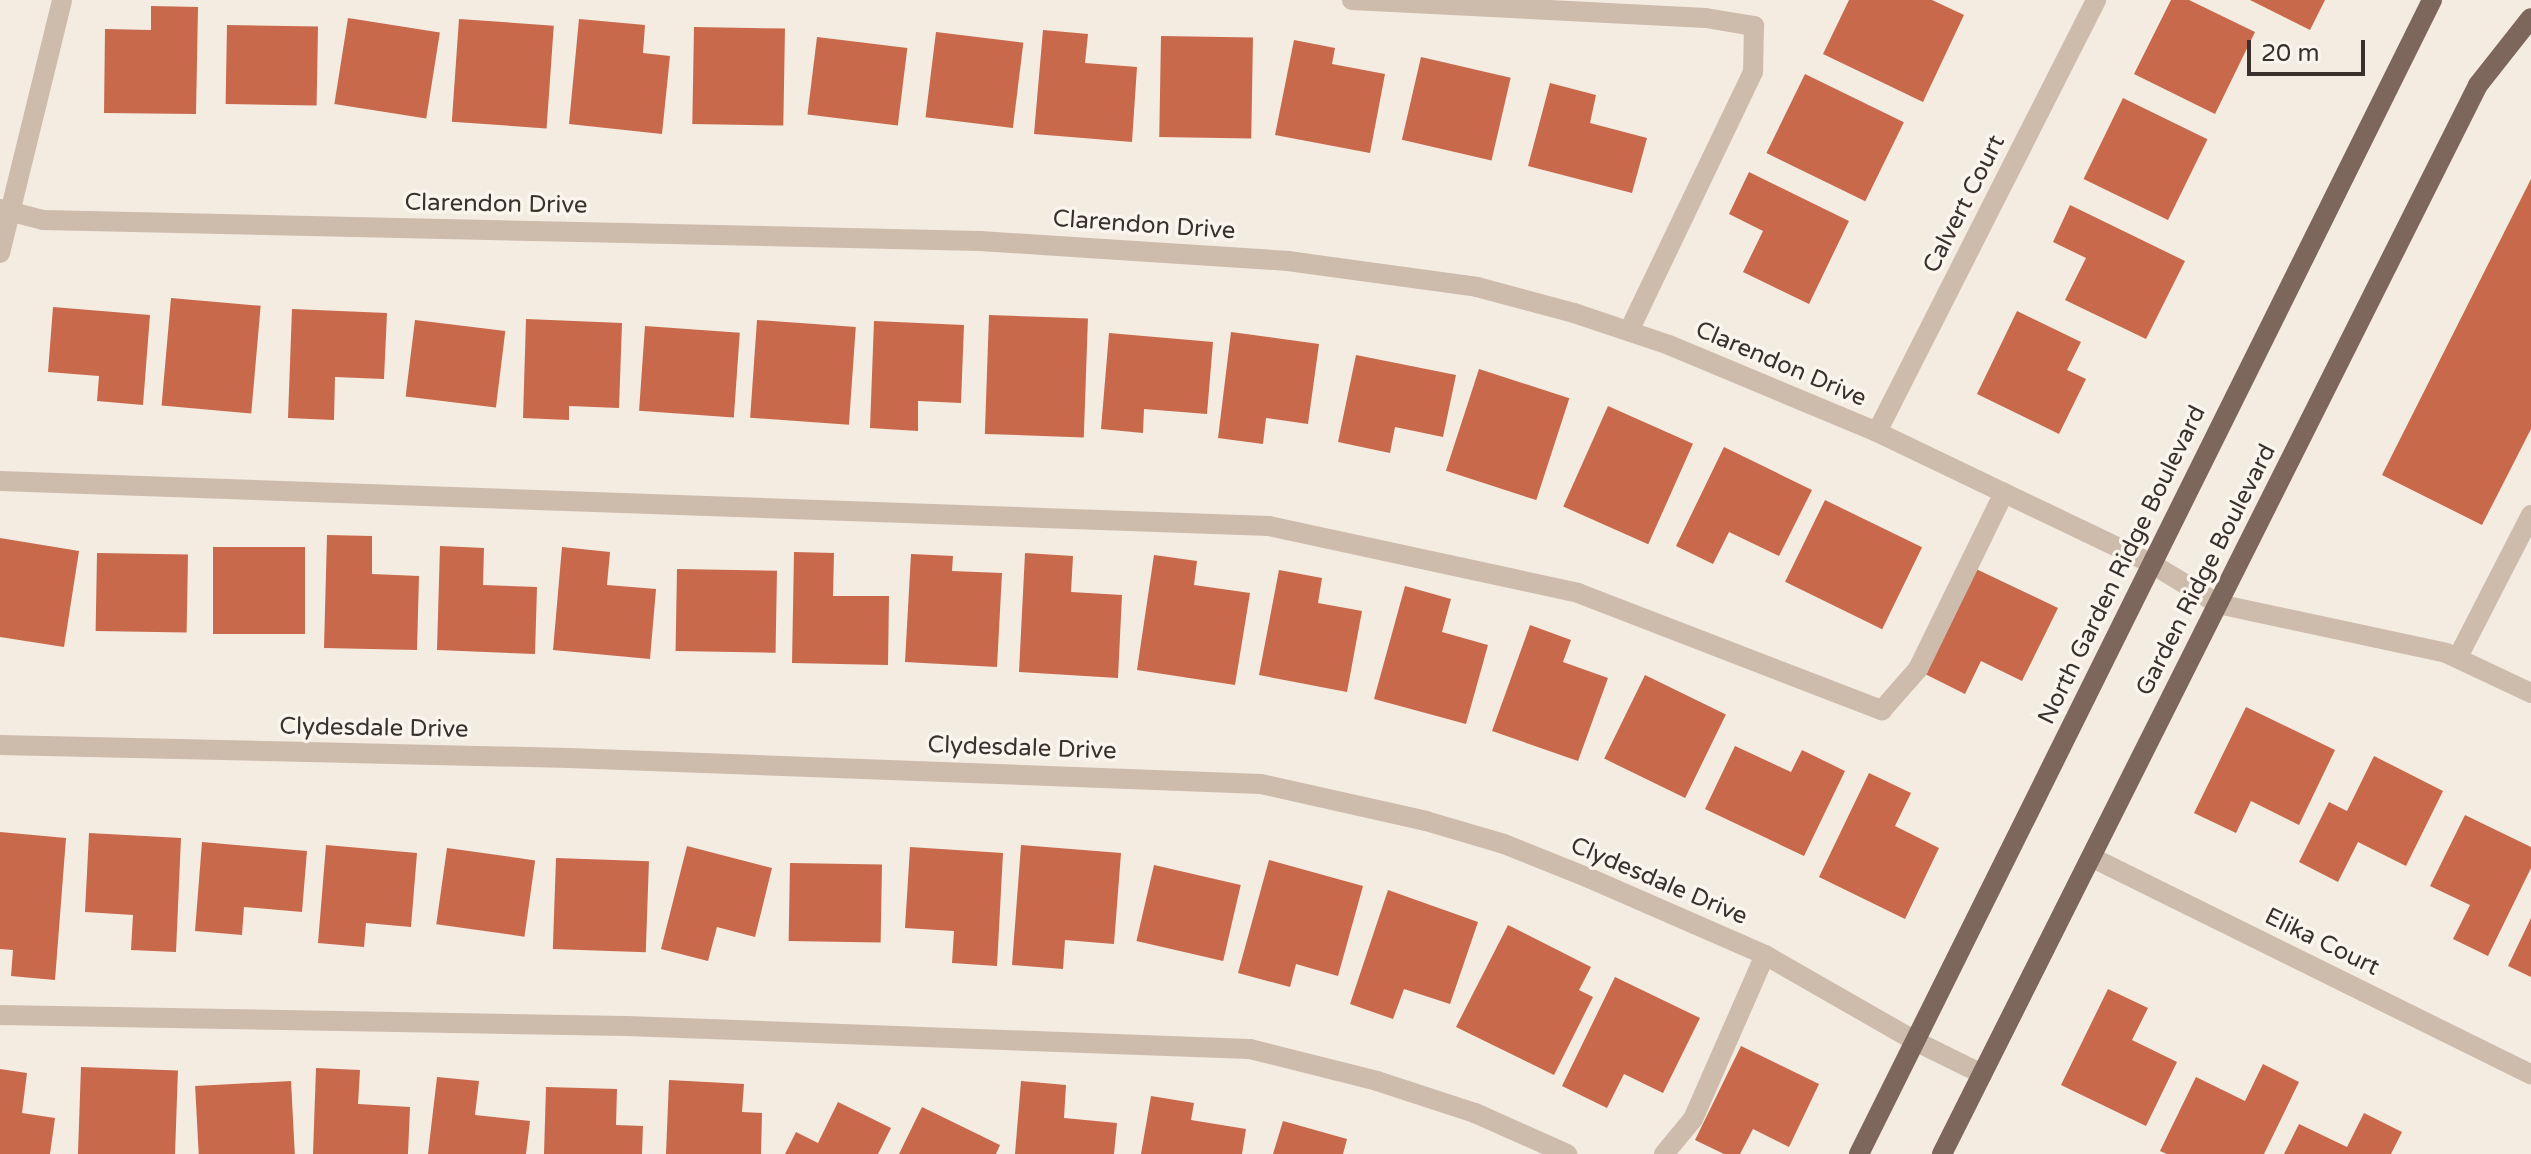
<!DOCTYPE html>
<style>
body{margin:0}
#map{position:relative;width:2531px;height:1154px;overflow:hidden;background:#f4ebe1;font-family:"Varela Round",sans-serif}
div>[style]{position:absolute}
.building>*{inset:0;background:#c8694b;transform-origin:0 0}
.minor>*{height:20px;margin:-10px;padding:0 10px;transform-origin:10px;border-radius:10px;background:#cdbbac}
.major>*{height:20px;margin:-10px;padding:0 10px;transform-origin:10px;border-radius:10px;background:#7d675c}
span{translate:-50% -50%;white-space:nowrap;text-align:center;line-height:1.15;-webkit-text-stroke:7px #fbf5ee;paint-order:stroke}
.street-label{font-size:24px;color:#3b302b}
.scale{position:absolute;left:2247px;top:40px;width:118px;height:36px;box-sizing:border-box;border:4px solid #3b302b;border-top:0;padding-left:10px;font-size:24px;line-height:28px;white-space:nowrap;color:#3b302b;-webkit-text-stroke:6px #fbf5ee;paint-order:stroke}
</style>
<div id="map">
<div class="building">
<i style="clip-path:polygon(1849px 0,1932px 0,1964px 15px,1923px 102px,1823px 54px)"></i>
<i style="clip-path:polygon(2171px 0,2189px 0,2255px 32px,2215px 114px,2134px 74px)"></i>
<i style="clip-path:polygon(2250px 0,2325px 0,2310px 30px)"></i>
<i style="clip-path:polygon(151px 6px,198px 7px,196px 114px,104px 113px,105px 29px,151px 30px)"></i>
<i style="left:348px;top:18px;width:93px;height:87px;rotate:9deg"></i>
<i style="left:459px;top:19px;width:95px;height:103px;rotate:4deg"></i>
<i style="clip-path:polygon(579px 19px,645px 25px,643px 53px,670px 56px,662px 134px,569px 124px)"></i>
<i style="left:227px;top:25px;width:91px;height:79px;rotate:1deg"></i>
<i style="left:694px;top:27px;width:91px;height:97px;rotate:1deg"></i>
<i style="clip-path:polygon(1043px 30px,1088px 34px,1085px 63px,1137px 67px,1132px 142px,1034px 134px)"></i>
<i style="left:936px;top:32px;width:88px;height:86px;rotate:7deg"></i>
<i style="left:1161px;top:36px;width:92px;height:101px;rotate:1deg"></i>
<i style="left:817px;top:37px;width:91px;height:78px;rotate:7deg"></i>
<i style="clip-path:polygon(1294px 40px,1335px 48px,1332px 64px,1385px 74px,1370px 153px,1275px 135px)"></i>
<i style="left:1421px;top:57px;width:92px;height:85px;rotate:13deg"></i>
<i style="left:1805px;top:74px;width:110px;height:88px;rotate:26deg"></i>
<i style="clip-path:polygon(1550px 83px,1596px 95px,1590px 123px,1647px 138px,1632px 193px,1528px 166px)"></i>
<i style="left:2123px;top:98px;width:94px;height:90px;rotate:26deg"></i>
<i style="clip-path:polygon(1749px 172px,1849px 221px,1809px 304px,1743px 272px,1763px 231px,1729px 214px)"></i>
<i style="clip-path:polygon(2531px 179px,2531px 429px,2482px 525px,2382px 475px)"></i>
<i style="clip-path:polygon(2070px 205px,2185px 261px,2146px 339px,2065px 300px,2086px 258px,2053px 242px)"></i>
<i style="left:171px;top:298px;width:90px;height:108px;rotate:5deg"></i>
<i style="clip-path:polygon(53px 307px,150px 315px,143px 405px,97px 401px,99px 376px,48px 372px)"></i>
<i style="clip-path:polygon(292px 309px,387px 313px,384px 379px,335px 377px,334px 420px,288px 418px)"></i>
<i style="clip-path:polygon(2017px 311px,2081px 342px,2067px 370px,2086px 379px,2059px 434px,1977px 394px)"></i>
<i style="left:989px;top:315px;width:99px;height:119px;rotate:2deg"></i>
<i style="clip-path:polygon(526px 319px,622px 323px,619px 408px,569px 406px,569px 420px,523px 418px)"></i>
<i style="left:415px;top:320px;width:91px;height:77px;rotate:7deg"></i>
<i style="left:757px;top:320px;width:99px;height:98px;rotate:4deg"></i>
<i style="clip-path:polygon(874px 321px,964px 325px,961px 403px,918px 401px,918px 431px,870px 428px)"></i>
<i style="left:645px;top:326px;width:95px;height:85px;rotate:4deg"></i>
<i style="clip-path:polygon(1231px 332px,1319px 344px,1308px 424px,1266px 418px,1263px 444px,1218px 438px)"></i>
<i style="clip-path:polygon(1109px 333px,1213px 342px,1207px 414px,1144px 409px,1143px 433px,1101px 429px)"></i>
<i style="clip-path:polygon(1356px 355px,1456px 375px,1443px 437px,1395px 427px,1390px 453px,1338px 442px)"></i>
<i style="left:1479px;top:369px;width:95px;height:107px;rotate:18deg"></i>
<i style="left:1608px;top:406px;width:93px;height:110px;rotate:24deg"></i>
<i style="clip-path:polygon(1724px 447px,1812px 490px,1779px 556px,1729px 532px,1713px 564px,1676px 546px)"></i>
<i style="left:1825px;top:500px;width:108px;height:91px;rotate:26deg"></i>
<i style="clip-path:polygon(327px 535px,372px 536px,372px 574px,419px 576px,417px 650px,324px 648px)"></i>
<i style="clip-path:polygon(0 538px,79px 551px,64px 647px,0 637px)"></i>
<i style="clip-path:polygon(440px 546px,484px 548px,483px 585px,537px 587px,535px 654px,437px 650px)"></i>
<i style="left:213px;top:547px;width:92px;height:87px"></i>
<i style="clip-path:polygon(562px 547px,610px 552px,607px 585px,656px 589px,650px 659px,553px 650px)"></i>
<i style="clip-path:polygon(794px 552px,834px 553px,833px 596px,889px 596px,888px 665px,792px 663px)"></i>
<i style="left:97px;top:553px;width:91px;height:78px;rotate:1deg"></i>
<i style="clip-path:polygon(1025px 553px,1073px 556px,1071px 592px,1122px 595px,1118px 678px,1019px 672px)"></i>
<i style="clip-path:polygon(911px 554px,953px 556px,952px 571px,1002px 573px,997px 667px,905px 662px)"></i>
<i style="clip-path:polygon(1154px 555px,1197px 561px,1194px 585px,1250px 593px,1235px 685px,1137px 670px)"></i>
<i style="clip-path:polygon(1974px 568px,2058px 608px,2022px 681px,1981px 661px,1965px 694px,1923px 673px)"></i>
<i style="left:677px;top:569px;width:100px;height:82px;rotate:1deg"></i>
<i style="clip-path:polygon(1279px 570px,1322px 578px,1318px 603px,1362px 611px,1347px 692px,1259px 675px)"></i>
<i style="clip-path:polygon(1405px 586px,1451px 599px,1442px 632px,1488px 645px,1466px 724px,1374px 699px)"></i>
<i style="clip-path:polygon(1530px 625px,1571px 640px,1563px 662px,1608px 678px,1578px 761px,1492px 731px)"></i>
<i style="left:1645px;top:675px;width:90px;height:93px;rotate:26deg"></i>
<i style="clip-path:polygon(2246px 707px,2335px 750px,2299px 825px,2251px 801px,2236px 833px,2194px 813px)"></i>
<i style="clip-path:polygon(1735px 746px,1791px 772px,1802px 750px,1845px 771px,1804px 856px,1705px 809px)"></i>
<i style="clip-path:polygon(2374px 756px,2443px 791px,2406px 866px,2358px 842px,2338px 882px,2299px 862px,2329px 802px,2347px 811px)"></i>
<i style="clip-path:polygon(1869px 773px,1911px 793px,1895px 826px,1939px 848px,1905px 919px,1819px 877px)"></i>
<i style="clip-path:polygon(2465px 815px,2531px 847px,2531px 868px,2488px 956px,2453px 939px,2470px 905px,2430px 886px)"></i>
<i style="clip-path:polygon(0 832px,66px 838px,55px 980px,11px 976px,13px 950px,0 949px)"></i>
<i style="clip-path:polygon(89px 833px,181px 838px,176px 952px,131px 950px,133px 915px,85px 912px)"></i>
<i style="clip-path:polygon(202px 842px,307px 851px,302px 912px,244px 907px,242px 935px,195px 931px)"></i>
<i style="clip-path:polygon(326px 845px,417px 853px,411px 927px,366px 923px,364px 947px,318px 943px)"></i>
<i style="clip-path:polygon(1021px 845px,1121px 853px,1114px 944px,1065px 940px,1063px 969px,1012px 965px)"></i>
<i style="clip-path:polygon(687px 846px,772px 868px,755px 937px,717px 927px,708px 961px,661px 949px)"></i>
<i style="clip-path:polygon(910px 847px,1003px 853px,997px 966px,952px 963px,954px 931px,905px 928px)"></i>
<i style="left:447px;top:848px;width:89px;height:77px;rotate:8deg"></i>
<i style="left:556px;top:858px;width:93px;height:91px;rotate:2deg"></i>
<i style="clip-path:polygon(1269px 860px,1363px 886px,1338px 976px,1296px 964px,1290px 987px,1238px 973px)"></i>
<i style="left:790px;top:863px;width:92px;height:78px;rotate:1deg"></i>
<i style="left:1154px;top:865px;width:89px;height:78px;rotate:13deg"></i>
<i style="clip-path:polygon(1388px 890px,1478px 922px,1450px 1004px,1404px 989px,1393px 1019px,1350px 1004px)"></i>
<i style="clip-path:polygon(2531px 918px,2531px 977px,2508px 966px)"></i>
<i style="clip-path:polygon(1508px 925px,1591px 967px,1579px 990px,1593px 997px,1554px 1075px,1456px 1027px)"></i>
<i style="clip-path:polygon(1615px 977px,1700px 1018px,1663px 1093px,1624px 1074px,1607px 1108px,1562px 1086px)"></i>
<i style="clip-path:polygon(2108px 989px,2148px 1008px,2132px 1040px,2177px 1062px,2146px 1126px,2061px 1085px)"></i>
<i style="clip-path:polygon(1741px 1046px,1819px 1084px,1789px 1147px,1753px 1129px,1740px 1154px,1724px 1154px,1695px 1140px)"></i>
<i style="clip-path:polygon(2263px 1064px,2299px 1082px,2264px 1154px,2167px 1154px,2160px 1151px,2196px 1077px,2245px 1101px)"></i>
<i style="left:81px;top:1067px;width:97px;height:87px;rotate:2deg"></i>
<i style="clip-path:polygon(316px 1068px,360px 1070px,358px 1104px,410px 1107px,408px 1154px,313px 1154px)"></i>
<i style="clip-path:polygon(0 1069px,27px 1073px,22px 1113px,55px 1118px,50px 1154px,0 1154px)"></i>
<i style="clip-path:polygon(437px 1077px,479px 1081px,475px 1115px,530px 1121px,526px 1154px,428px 1154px)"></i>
<i style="clip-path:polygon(669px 1080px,744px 1084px,742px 1112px,762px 1113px,761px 1154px,666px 1154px)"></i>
<i style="left:291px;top:1081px;width:73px;height:96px;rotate:87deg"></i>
<i style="clip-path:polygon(1021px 1081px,1066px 1085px,1064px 1118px,1117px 1123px,1114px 1154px,1015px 1154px)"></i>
<i style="clip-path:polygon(546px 1087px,617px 1089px,616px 1125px,643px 1126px,642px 1154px,544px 1154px)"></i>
<i style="clip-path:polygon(1151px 1096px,1194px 1103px,1191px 1120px,1246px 1129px,1242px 1154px,1141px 1154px)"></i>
<i style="clip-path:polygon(838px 1102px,891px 1128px,878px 1154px,785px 1154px,796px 1132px,818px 1143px)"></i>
<i style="clip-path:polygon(922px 1107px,1000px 1145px,996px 1154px,899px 1154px)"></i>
<i style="clip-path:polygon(2364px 1113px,2402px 1132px,2391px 1154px,2284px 1154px,2299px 1124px,2347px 1147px)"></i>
<i style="clip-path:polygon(1283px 1121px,1347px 1139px,1343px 1154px,1273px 1154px)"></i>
</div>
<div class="minor">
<i style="left:1352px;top:0;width:354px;rotate:2.9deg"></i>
<i style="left:1706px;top:18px;width:49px;rotate:9.5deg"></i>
<i style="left:1754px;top:26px;width:46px;rotate:91.2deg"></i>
<i style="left:1753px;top:72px;width:287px;rotate:115.6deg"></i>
<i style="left:0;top:209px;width:44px;rotate:14.3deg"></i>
<i style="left:43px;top:220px;width:937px;rotate:1.28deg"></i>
<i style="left:980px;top:241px;width:309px;rotate:3.7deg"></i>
<i style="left:1288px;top:261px;width:191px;rotate:7.8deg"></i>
<i style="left:1477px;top:287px;width:100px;rotate:15deg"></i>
<i style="left:1574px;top:313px;width:100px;rotate:18.6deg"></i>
<i style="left:1669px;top:345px;width:225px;rotate:22.7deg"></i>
<i style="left:1877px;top:432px;width:305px;rotate:25.6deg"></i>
<i style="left:2152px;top:564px;width:77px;rotate:31.2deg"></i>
<i style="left:2218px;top:604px;width:233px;rotate:12.1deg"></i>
<i style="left:2446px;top:653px;width:94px;rotate:25.2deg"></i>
<i style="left:0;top:253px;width:260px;rotate:-76.2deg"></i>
<i style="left:1877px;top:432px;width:484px;rotate:-63.1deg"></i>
<i style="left:0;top:481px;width:1270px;rotate:2.03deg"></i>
<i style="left:1269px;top:526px;width:316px;rotate:12.2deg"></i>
<i style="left:1578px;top:593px;width:326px;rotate:21.1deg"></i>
<i style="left:1882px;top:710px;width:55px;rotate:-48.7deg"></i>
<i style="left:1918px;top:669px;width:196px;rotate:-64deg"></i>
<i style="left:2458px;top:657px;width:160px;rotate:-62.8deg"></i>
<i style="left:0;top:745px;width:569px;rotate:1.31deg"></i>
<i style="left:569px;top:758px;width:692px;rotate:2.15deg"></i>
<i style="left:1261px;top:784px;width:169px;rotate:12.6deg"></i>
<i style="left:1426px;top:821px;width:81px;rotate:16.4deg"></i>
<i style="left:1504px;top:844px;width:92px;rotate:21.8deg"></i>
<i style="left:1589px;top:878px;width:192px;rotate:23.6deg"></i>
<i style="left:1765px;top:955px;width:173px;rotate:29.8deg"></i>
<i style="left:1915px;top:1041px;width:75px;rotate:26.2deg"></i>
<i style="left:2091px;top:857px;width:491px;rotate:26.3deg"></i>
<i style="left:0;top:1015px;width:626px;rotate:1.01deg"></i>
<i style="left:626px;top:1026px;width:624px;rotate:2.11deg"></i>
<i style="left:1250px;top:1049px;width:131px;rotate:14.1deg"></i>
<i style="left:1377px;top:1081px;width:103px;rotate:18.1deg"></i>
<i style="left:1475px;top:1113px;width:101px;rotate:24deg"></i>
<i style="left:1664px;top:1154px;width:45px;rotate:-50.4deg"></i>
<i style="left:1693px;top:1119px;width:179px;rotate:-66.3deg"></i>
</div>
<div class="major">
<i style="left:1859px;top:1154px;width:1288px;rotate:-63.59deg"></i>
<i style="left:1942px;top:1154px;width:1196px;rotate:-63.37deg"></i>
<i style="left:2478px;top:85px;width:85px;rotate:-51.7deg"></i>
</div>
<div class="street-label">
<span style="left:496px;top:204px;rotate:1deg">Clarendon Drive</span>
<span style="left:1964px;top:204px;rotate:-63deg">Calvert Court</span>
<span style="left:1144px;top:225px;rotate:4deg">Clarendon Drive</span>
<span style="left:1781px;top:364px;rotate:23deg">Clarendon Drive</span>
<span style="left:2122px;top:565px;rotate:-64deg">North Garden Ridge Boulevard</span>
<span style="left:2206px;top:570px;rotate:-63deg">Garden Ridge Boulevard</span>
<span style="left:374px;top:728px;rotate:1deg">Clydesdale Drive</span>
<span style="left:1022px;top:748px;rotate:2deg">Clydesdale Drive</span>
<span style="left:1659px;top:881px;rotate:23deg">Clydesdale Drive</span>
<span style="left:2322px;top:942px;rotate:26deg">Elika Court</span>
</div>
<div class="scale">20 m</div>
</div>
